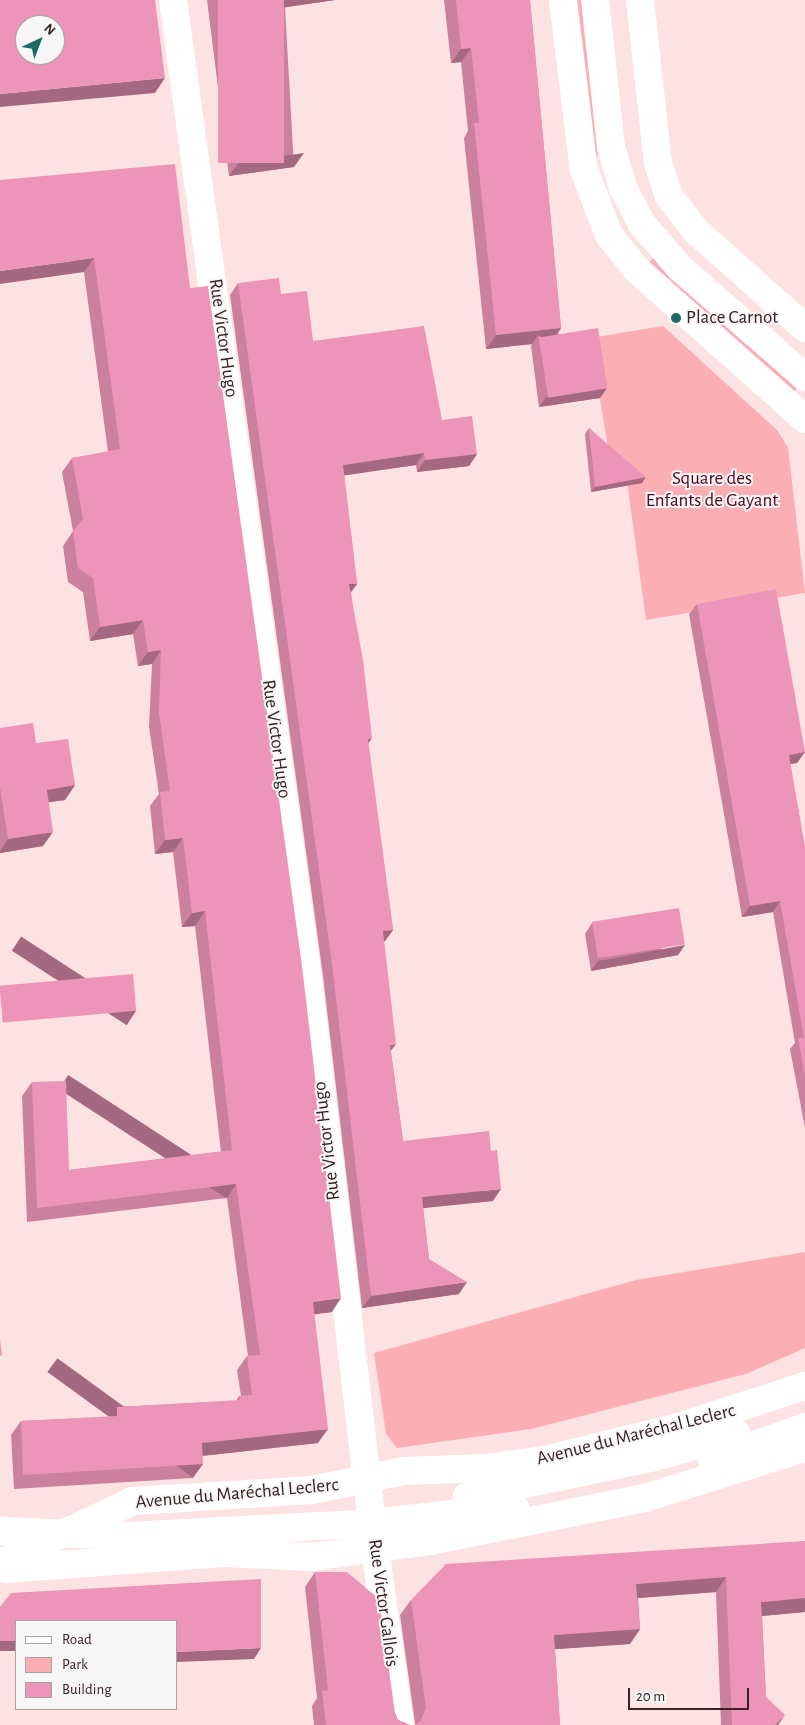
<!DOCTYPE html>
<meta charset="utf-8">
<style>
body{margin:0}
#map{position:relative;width:805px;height:1725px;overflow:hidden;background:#fde2e3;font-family:"Alegreya Sans",sans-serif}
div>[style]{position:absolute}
.green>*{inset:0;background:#fbafb5;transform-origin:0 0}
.minor>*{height:28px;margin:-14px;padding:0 14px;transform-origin:14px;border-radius:14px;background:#fff}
.wall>*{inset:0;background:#cb809e}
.shaded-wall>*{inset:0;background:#a56881;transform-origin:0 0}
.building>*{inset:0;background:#ec95b8;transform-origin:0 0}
.dots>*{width:14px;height:14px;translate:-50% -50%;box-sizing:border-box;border:2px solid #f7f7f7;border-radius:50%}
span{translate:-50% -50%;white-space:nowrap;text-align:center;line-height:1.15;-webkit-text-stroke:4px #f7f7f7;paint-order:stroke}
.poi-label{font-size:19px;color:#392022}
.left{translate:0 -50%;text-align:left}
.street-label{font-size:19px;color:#392022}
.park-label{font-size:19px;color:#550018}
.legend{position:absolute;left:15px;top:1620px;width:162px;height:90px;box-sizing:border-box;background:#f7f7f7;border:1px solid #aba1a2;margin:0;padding:6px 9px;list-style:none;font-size:15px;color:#392022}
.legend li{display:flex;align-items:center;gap:10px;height:25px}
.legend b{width:25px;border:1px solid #aba1a2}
.north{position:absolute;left:15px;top:15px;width:50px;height:50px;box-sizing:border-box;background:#f7f7f7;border:1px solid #aba1a2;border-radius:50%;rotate:43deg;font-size:14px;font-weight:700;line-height:20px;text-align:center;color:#392022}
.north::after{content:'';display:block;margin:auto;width:18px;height:22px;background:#1c6968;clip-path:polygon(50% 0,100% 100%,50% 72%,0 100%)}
.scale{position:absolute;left:628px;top:1688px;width:121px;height:22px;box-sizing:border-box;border:2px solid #392022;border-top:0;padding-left:6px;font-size:15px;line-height:18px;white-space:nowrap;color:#392022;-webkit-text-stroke:4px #f7f7f7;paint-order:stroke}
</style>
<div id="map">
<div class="green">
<i style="clip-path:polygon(572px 0,584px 0,602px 156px,595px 155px)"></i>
<i style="left:653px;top:258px;width:194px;height:11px;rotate:42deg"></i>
<i style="clip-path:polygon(663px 326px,778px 431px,788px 448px,805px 593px,646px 620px,626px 474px,612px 472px,590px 338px)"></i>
<i style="clip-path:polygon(805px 1252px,805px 1348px,746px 1374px,531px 1429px,397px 1448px,386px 1434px,374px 1353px,636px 1280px)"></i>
</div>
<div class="minor">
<i style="left:173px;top:0;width:987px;rotate:82.14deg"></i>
<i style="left:308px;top:978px;width:574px;rotate:83.3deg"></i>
<i style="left:375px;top:1548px;width:179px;rotate:82deg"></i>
<i style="left:563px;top:0;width:171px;rotate:83deg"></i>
<i style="left:584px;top:170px;width:70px;rotate:69deg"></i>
<i style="left:609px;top:235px;width:43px;rotate:51.5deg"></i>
<i style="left:636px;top:269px;width:226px;rotate:41.6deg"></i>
<i style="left:595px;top:0;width:148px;rotate:83.8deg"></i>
<i style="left:611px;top:147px;width:43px;rotate:73.7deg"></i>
<i style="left:623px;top:188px;width:41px;rotate:62.2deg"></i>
<i style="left:642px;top:224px;width:58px;rotate:49.2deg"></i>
<i style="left:680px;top:268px;width:166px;rotate:41.1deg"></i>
<i style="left:640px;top:0;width:164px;rotate:83.7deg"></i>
<i style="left:658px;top:163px;width:35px;rotate:72deg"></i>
<i style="left:669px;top:196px;width:44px;rotate:52.4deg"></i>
<i style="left:696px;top:231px;width:146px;rotate:41.7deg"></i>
<i style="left:712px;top:1460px;width:99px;rotate:-19.5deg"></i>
<i style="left:467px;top:1496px;width:192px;rotate:-11.7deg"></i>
<i style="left:655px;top:1457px;width:85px;rotate:-15.7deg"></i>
<i style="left:0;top:1531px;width:128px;rotate:2.2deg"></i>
<i style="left:128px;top:1536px;width:244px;rotate:-3deg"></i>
<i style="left:372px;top:1523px;width:144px;rotate:-6.4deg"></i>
<i style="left:0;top:1563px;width:147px;rotate:-25deg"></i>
<i style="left:133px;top:1501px;width:179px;rotate:-3.5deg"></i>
<i style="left:312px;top:1490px;width:94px;rotate:-11.7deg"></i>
<i style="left:404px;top:1471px;width:82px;rotate:-2.1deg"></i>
<i style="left:486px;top:1468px;width:59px;rotate:-7.9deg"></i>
<i style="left:544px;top:1460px;width:138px;rotate:-13.8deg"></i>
<i style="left:678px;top:1427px;width:133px;rotate:-17.9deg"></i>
<i style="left:6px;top:1569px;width:220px;rotate:-4.2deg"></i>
<i style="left:225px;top:1553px;width:87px;rotate:2.6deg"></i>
<i style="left:312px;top:1557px;width:119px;rotate:-7.7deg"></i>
<i style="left:430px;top:1541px;width:219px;rotate:-11.3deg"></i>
<i style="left:645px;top:1498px;width:168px;rotate:-17.4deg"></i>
</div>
<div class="wall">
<i style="clip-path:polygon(207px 0,335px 0,285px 7px,294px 167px,229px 176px)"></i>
<i style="clip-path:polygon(444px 0,530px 0,561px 328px,558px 333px,607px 388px,600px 398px,539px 407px,531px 346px,532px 344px,486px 349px,464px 138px,468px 131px,461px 62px,451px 63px)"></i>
<i style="clip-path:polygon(0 180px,190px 288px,332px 1312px,314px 1314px,318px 1443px,202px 1456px,193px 1478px,14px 1489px,11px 1435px,21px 1421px,110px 1417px,117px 1407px,236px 1401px,239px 1396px,241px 1396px,237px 1370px,247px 1356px,248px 1356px,227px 1198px,27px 1222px,22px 1096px,32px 1082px,69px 1170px,221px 1152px,195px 926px,182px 927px,173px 852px,155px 854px,150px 806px,159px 794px,149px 727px,152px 664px,138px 666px,133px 634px,90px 641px,83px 592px,68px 582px,63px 546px,73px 531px,62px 472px,72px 458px,108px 452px,84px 272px)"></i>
<i style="clip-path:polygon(238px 283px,281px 294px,313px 341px,442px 420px,477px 454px,469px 466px,417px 472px,416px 465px,344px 475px,357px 584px,351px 592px,368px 744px,393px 930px,384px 942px,391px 1052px,403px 1141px,493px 1201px,423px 1208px,429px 1259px,459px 1294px,362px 1308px,323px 976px,230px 295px)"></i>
<i style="clip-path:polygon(589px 428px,642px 483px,591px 492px,585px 434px)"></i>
<i style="clip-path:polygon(697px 604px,805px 752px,797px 763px,790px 764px,805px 848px,805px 1128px,790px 1049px,795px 1043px,773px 912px,742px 917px,689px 614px)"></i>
<i style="clip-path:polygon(0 728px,36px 743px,75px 785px,65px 800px,48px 802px,43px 846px,0 853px)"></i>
<i style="clip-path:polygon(592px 923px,678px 955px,591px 971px,585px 934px)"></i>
<i style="clip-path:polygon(805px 1541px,805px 1612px,762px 1616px,766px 1697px,778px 1725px,721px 1725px,716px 1592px,638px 1598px,640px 1629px,630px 1644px,555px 1649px,560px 1725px,415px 1725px,415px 1723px,400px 1615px,411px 1600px)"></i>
<i style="clip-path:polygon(315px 1572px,395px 1713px,398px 1720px,410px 1725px,314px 1725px,312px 1706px,317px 1698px,305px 1587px)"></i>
</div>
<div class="shaded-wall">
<i style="clip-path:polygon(280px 0,335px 0,274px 9px)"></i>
<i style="clip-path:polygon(471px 48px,461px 62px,451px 63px,461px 49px)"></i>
<i style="clip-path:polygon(165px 78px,155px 93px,0 107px,0 94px)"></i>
<i style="clip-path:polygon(304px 153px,294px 167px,229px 176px,239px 162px)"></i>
<i style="clip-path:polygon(94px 258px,84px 272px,0 284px,0 271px)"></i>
<i style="clip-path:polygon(561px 328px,551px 342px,538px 335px,532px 344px,486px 349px,496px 335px)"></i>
<i style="clip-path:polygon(607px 388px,600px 398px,539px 407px,546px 397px)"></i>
<i style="clip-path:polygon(424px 453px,416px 465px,334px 477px,343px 465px)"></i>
<i style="clip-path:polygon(477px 454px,469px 466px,417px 472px,425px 460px)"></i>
<i style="clip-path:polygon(646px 477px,642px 483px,591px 492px,595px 487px)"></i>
<i style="clip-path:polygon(349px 584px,357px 584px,348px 596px)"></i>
<i style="clip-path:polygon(143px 620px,133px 634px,90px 641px,100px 627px)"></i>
<i style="clip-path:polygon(161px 650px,152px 664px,138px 666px,148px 652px)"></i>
<i style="clip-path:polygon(372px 738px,364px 750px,368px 739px)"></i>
<i style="clip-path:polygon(805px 752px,797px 763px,781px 765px,789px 755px)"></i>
<i style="clip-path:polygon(75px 785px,65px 800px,37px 804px,47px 790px)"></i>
<i style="clip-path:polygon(53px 832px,43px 846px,0 853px,0 851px,8px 839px)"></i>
<i style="clip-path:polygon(183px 838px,173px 852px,155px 854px,165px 840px)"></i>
<i style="clip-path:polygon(780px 901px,773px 912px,742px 917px,750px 906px)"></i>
<i style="clip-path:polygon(205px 911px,195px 926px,182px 927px,192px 913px)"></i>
<i style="clip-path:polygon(393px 930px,385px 941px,374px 943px,383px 931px)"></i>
<i style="clip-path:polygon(685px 945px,678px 955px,591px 971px,598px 961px)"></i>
<i style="left:136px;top:1011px;width:17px;height:137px;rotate:123deg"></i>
<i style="clip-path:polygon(396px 1044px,387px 1056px,390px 1045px)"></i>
<i style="left:236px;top:1184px;width:17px;height:200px;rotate:123deg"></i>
<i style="clip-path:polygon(501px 1189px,493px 1201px,414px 1209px,422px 1197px)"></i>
<i style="clip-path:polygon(467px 1282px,459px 1294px,362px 1308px,371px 1296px)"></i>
<i style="clip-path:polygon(341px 1298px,332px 1312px,303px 1316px,313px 1302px)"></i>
<i style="clip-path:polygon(328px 1429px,318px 1443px,192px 1457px,202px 1443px)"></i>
<i style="left:203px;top:1464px;width:17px;height:180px;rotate:126deg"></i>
<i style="clip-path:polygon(726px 1577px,716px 1592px,626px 1599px,636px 1584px)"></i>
<i style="clip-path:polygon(805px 1598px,805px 1612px,751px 1617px,761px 1602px)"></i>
<i style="clip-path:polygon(640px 1629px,630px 1644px,544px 1650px,554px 1635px)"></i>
<i style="left:0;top:1641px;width:16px;height:10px"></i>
<i style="clip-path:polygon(261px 1648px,254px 1659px,176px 1662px,176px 1652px)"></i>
<i style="clip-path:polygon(785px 1715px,778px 1725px,775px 1725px)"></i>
</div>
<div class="building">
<i style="clip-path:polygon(evenodd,0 0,155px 0,165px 78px,0 94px,0 0,25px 25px,55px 25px,55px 55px,25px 55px,25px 25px)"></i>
<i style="left:218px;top:0;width:66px;height:163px"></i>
<i style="clip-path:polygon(456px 0,530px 0,561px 328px,496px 335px,474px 123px,479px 123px,471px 48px,461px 49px)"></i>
<i style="clip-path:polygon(175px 164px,190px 288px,208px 286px,302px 966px,341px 1298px,313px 1302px,328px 1429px,202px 1443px,203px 1464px,23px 1475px,21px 1421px,117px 1416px,117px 1407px,240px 1400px,239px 1396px,252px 1395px,247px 1356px,260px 1355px,236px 1184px,37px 1208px,32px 1082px,66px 1081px,69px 1170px,232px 1150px,205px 911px,192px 913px,183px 838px,165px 840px,160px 792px,170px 791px,159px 713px,161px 650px,148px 652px,143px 620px,100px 627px,93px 578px,78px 568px,73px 531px,83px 519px,72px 458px,120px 449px,94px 258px,0 271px,0 180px)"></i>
<i style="clip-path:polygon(279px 278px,281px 294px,307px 291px,313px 341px,424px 326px,442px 420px,472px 416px,477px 454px,425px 460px,424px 453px,343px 465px,357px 584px,349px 584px,363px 660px,372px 738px,368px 739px,393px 930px,383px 931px,396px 1044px,390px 1045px,403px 1141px,489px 1131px,491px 1151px,497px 1150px,501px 1189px,422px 1197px,429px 1259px,467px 1282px,371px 1296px,332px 964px,238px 283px)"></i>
<i style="left:598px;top:328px;width:61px;height:60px;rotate:81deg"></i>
<i style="clip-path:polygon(589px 428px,646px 477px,595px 487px)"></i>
<i style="clip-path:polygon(776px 589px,805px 752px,789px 755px,805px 848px,805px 1076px,798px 1038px,804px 1038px,780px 901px,750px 906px,697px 604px)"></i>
<i style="clip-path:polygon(33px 723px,36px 743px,68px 739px,75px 785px,47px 790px,53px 832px,8px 839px,0 787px,0 728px)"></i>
<i style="left:679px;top:908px;width:37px;height:88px;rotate:81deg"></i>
<i style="left:133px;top:974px;width:37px;height:134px;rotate:85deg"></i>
<i style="clip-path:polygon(0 1340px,2px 1355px,0 1356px)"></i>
<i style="clip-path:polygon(805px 1541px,805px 1598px,761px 1602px,766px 1697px,785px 1715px,775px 1725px,732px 1725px,726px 1577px,636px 1584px,640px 1629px,554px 1635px,560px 1725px,414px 1725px,420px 1722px,426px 1708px,411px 1600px,446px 1564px)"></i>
<i style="clip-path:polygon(315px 1572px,347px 1572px,379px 1599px,395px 1713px,398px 1720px,410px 1725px,326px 1725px,322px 1691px,328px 1690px)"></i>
<i style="clip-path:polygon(261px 1579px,261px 1648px,176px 1652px,176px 1621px,16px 1621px,16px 1641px,0 1641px,0 1607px,11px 1593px)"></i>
</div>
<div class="dots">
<i style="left:676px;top:318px;background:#1c6968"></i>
</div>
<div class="poi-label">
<span class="left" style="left:686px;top:318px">Place Carnot</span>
</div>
<div class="street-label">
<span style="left:223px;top:338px;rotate:82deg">Rue Victor Hugo</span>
<span style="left:276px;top:739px;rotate:82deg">Rue Victor Hugo</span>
<span style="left:327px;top:1141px;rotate:-97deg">Rue Victor Hugo</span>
<span style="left:636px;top:1435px;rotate:-14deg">Avenue du Maréchal Leclerc</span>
<span style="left:237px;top:1494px;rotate:-5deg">Avenue du Maréchal Leclerc</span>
<span style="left:383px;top:1603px;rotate:82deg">Rue Victor Gallois</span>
</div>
<div class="park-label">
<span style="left:712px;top:490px">Square des<br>Enfants de Gayant</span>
</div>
<ul class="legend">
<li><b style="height:6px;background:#fff"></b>Road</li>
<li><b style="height:14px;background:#fbafb5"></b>Park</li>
<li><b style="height:14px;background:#ec95b8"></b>Building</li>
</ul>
<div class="north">N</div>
<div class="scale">20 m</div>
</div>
